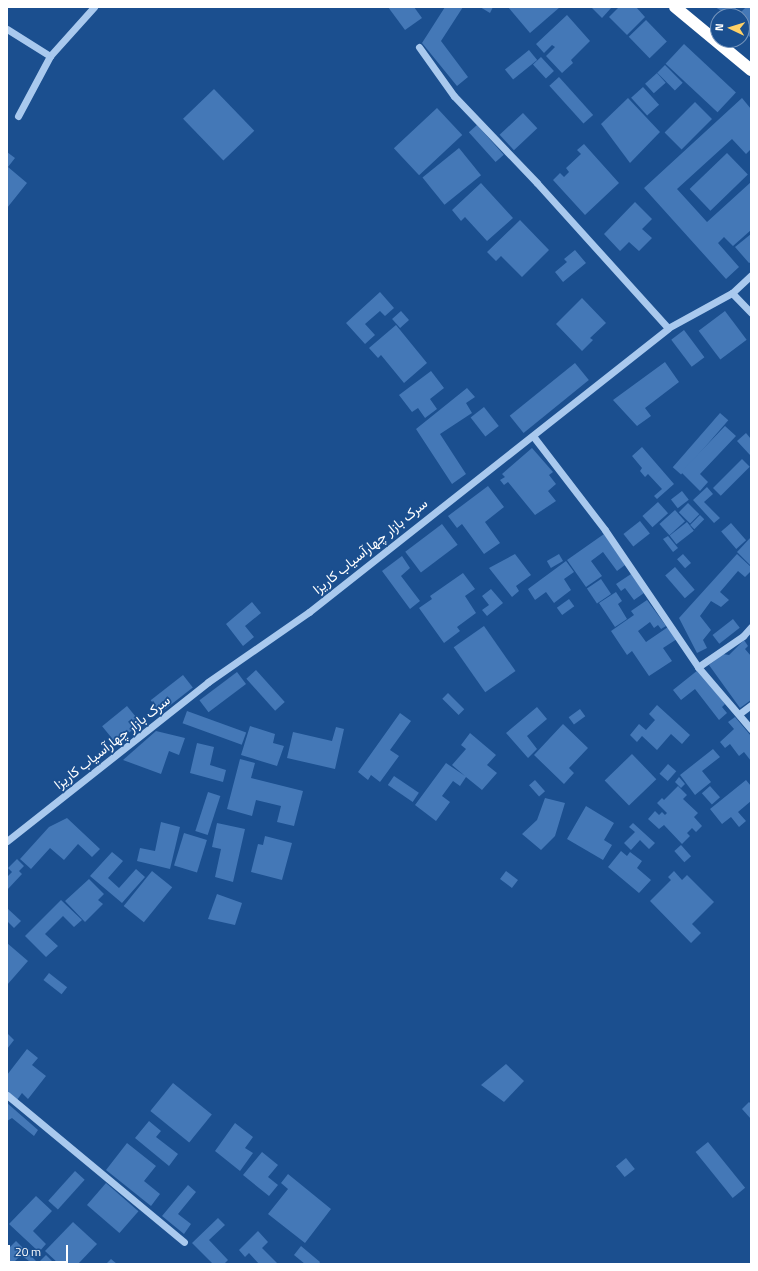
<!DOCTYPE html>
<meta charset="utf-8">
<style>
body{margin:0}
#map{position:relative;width:758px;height:1271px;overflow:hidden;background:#1b4f8f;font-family:"Titillium Web",Vazirmatn,sans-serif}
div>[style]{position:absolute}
.building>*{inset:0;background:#4478b7;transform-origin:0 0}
.minor>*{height:7px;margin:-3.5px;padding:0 3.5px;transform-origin:3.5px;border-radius:3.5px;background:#a9c9ee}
.highway>*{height:12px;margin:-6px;padding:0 6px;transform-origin:6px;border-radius:6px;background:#fff}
span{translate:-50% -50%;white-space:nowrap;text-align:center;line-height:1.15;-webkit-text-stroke:3.5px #1b4f8f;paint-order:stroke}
.street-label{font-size:14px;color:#fff}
.frame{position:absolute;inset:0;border:8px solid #fff;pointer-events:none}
.north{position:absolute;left:710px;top:8px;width:40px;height:40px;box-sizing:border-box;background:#1b4f8f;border:1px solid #7695bc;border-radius:50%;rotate:274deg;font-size:11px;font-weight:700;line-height:16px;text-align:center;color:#fff}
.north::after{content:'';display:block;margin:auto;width:14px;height:18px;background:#ffd166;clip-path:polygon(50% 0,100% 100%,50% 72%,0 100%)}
.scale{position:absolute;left:8px;top:1245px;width:60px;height:18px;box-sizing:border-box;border:2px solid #fff;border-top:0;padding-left:5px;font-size:12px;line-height:14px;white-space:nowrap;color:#fff;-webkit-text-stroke:3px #1b4f8f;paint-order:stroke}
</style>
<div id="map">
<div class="building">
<i style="clip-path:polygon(388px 7px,414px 7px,422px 18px,405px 30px)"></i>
<i style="clip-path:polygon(445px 7px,463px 7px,441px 41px,468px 77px,457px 86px,422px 43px)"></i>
<i style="clip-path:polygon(480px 7px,493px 7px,490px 13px)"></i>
<i style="clip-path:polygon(508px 7px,560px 7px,530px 33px)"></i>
<i style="clip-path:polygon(591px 7px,612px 7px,602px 18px)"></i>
<i style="clip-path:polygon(619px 7px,636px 7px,645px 17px,627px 35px,609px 17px)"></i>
<i style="clip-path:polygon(715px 7px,737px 7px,730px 16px)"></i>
<i style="clip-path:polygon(746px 7px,751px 7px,751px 38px,742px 30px,742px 16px,737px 16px)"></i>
<i style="clip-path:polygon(567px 15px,590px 41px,571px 60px,573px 63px,562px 73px,546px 56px,555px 47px,552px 45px,544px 53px,536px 44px)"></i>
<i style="left:646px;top:20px;width:30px;height:24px;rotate:46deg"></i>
<i style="left:684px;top:44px;width:71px;height:27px;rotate:43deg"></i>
<i style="left:529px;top:50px;width:13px;height:31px;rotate:51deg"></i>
<i style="left:541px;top:57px;width:19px;height:11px;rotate:47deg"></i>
<i style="left:665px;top:65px;width:25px;height:11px;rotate:45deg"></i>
<i style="left:657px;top:73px;width:13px;height:16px;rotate:48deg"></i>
<i style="left:559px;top:77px;width:51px;height:13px;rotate:48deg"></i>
<i style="left:643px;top:87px;width:24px;height:16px;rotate:48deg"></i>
<i style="left:214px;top:89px;width:58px;height:43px;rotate:46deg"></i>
<i style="clip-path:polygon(628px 98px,660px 132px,630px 163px,601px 124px)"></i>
<i style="clip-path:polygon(742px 98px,751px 109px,751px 149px,746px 154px,732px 139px,677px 189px,707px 222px,751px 182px,751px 230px,733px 246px,724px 237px,718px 243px,739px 267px,726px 279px,644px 188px)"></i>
<i style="left:695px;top:102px;width:24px;height:43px;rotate:45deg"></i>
<i style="left:437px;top:108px;width:37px;height:59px;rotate:47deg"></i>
<i style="left:523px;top:113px;width:21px;height:32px;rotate:47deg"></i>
<i style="left:477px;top:125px;width:40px;height:11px;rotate:48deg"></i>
<i style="clip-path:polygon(584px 144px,619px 183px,585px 215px,553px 180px,560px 173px,564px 177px,569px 172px,566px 168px,581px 154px,577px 150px)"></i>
<i style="left:459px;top:148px;width:35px;height:47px;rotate:51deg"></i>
<i style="clip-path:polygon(7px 152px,15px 158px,8px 167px,27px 183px,7px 208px)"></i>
<i style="left:727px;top:153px;width:30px;height:52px;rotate:46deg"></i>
<i style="clip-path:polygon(481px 183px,513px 218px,487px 241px,465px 217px,461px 221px,452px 210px)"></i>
<i style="clip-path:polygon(635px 202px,652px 219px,642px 229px,652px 238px,639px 251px,629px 242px,620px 251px,604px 234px)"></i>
<i style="clip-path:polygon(520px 220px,549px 250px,522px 277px,501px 256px,496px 261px,487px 252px)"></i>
<i style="clip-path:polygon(751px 234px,751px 262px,749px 263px,735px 247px)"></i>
<i style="clip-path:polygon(575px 250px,586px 263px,563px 282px,555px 272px,567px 262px,564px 259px)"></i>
<i style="clip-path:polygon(380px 292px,394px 308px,385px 316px,380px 311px,365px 324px,375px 335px,365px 344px,346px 323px)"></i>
<i style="clip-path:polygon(582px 298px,606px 323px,590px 338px,593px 340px,582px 351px,556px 324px)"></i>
<i style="left:401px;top:311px;width:12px;height:12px;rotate:48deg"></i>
<i style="left:725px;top:311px;width:36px;height:33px;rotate:53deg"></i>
<i style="clip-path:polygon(396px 325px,427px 363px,404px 383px,381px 355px,378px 358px,369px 348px)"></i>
<i style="left:684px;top:330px;width:34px;height:16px;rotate:53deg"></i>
<i style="clip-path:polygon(665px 362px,679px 382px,645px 408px,651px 416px,637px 426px,613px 400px)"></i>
<i style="left:575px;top:363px;width:22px;height:84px;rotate:51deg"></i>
<i style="clip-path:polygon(431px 371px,444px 388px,430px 399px,437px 409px,425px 418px,418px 408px,412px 412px,399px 395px)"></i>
<i style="clip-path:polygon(467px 388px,475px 397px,466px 403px,472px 413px,440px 434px,466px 474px,452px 484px,416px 429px)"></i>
<i style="left:484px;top:407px;width:24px;height:17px;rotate:52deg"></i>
<i style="left:720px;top:413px;width:11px;height:72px;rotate:41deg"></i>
<i style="clip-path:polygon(725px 426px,736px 436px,700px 474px,708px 482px,700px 491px,681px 472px)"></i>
<i style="clip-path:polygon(746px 433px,751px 439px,750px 455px,737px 441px)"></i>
<i style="clip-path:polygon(642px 447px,674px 484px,657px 499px,654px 496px,662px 489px,648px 474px,645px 477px,640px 471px,642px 468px,632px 456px)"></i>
<i style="clip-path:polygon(532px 448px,553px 472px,549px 475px,556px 484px,548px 491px,556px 501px,535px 515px,508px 482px,504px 485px,500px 480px,505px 477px,502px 474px)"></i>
<i style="left:742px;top:459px;width:11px;height:41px;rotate:45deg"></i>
<i style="clip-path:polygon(488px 486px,504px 507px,485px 522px,500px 543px,484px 554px,462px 524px,457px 528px,448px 516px)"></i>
<i style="clip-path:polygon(707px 487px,713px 494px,704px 502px,720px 518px,714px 523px,693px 500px)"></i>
<i style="left:682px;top:491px;width:11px;height:14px;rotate:52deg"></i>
<i style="left:658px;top:502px;width:15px;height:21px;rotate:48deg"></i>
<i style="left:688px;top:503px;width:16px;height:13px;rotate:45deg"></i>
<i style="left:675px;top:510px;width:15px;height:21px;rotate:48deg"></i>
<i style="left:700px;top:515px;width:6px;height:14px;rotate:45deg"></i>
<i style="left:640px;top:521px;width:16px;height:21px;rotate:52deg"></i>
<i style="left:687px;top:522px;width:11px;height:22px;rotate:52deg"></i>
<i style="left:731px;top:523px;width:23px;height:13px;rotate:49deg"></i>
<i style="left:442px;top:524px;width:26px;height:46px;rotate:53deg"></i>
<i style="clip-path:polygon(604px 534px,625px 565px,617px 571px,603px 552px,591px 561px,602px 576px,586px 587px,567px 560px)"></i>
<i style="clip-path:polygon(668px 536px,678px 548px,673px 552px,663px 539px)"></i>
<i style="clip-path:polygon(751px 537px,751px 566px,737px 552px)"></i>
<i style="clip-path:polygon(515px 554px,531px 575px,516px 586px,519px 591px,512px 597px,489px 568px)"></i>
<i style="left:559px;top:554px;width:8px;height:14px;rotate:60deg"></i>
<i style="left:683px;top:554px;width:12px;height:8px;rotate:48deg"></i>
<i style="clip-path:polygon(737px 554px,751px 567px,751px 571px,745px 577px,738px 571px,720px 592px,729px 600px,721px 607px,711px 601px,700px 616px,711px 630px,703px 640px,707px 648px,697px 653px,679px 618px)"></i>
<i style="clip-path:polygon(402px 556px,410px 568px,401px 576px,420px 601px,410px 609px,382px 571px)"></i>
<i style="clip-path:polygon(566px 561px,574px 572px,564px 579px,571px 590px,554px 603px,546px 592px,535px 600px,528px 589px)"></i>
<i style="left:675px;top:567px;width:30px;height:13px;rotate:49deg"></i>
<i style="clip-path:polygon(463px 573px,475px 589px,465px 596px,476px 613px,457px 627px,460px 631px,444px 643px,419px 608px,432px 599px,430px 596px)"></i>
<i style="clip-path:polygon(631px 574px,644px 593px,634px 600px,625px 588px,621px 591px,616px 584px)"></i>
<i style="left:601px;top:579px;width:18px;height:17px;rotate:56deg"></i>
<i style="clip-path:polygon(491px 589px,503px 603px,487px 616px,482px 610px,489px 605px,482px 596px)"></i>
<i style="clip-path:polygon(616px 592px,622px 601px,618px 604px,627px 619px,615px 627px,599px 603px)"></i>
<i style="left:569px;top:599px;width:9px;height:15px;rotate:54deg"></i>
<i style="clip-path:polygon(647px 600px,666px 626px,661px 629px,658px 625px,654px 628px,650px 622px,638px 631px,646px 642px,668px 627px,677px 639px,663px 648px,672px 661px,649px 676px,632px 651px,627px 655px,611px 631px,634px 615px,631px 611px)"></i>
<i style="clip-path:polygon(252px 602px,261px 613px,245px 626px,254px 637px,243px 646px,226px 624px)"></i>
<i style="left:733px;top:619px;width:11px;height:26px;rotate:52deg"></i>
<i style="left:484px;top:626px;width:55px;height:37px;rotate:55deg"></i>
<i style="clip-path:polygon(744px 640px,748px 646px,745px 649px,751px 656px,751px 700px,740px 708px,709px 665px,723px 654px,729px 655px)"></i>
<i style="left:256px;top:670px;width:43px;height:13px;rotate:48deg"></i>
<i style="clip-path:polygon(698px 670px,725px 704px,722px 707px,727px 713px,719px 720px,695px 689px,681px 700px,673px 690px)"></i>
<i style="left:237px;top:672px;width:15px;height:47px;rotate:53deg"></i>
<i style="left:183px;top:675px;width:16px;height:41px;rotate:52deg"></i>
<i style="left:448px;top:693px;width:23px;height:8px;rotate:45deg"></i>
<i style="clip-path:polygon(657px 705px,690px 735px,682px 744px,671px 734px,657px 750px,642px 736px,637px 742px,630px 735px,639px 724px,646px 730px,655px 720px,649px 714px)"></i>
<i style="left:127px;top:706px;width:22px;height:32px;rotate:51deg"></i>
<i style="clip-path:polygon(537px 707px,547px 719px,527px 736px,537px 749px,528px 758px,506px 733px)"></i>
<i style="left:580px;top:709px;width:9px;height:14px;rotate:54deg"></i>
<i style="left:187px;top:711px;width:63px;height:13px;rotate:20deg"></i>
<i style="clip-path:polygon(400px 713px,411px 721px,390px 750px,399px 756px,380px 782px,371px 775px,368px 780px,358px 772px)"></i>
<i style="clip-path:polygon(735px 717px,751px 736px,751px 761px,744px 752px,739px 756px,730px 744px,725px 748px,720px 742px,734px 729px,728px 722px)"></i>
<i style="clip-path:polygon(563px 724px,588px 748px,569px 768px,574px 773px,564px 784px,534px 755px)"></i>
<i style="clip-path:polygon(250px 726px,275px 734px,273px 743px,284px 746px,277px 766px,241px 755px)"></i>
<i style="clip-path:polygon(336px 727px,344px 729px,335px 769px,287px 758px,293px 732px,332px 741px)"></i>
<i style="clip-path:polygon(156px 731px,185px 738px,179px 755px,169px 751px,161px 774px,123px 760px)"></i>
<i style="clip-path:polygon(470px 733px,496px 755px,487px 765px,497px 773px,482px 790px,466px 777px,460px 786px,453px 781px,442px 796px,450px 802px,436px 821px,415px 805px,446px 763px,465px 776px,452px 765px,466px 749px,461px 745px)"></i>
<i style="clip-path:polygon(197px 743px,214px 747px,210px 765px,226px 770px,223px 782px,190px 773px)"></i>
<i style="clip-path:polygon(713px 749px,720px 757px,702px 771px,711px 782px,695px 795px,680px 775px)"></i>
<i style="left:632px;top:754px;width:35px;height:38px;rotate:46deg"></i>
<i style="clip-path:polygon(240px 759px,255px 763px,251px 778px,303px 791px,294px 826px,277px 822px,281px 806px,256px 800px,252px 816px,227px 809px)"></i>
<i style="left:668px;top:764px;width:11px;height:13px;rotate:41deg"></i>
<i style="left:394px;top:776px;width:30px;height:11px;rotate:34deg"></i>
<i style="clip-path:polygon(679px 777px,685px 784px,681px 788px,675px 782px)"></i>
<i style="left:535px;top:780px;width:15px;height:8px;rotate:48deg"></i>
<i style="clip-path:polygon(746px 780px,751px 786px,751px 801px,738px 812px,746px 821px,739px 827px,731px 817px,722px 824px,710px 809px)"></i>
<i style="clip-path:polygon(678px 786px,687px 795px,683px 799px,698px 813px,694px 817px,702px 826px,696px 832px,692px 828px,687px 833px,690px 836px,682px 844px,664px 825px,659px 829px,648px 819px,655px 811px,659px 815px,662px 812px,665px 815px,667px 813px,657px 803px,662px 798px,664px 800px)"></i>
<i style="left:710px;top:786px;width:15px;height:11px;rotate:48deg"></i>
<i style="left:208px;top:792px;width:13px;height:41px;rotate:18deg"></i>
<i style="clip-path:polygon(545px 798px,565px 803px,555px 836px,541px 850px,522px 834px,537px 820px)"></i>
<i style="clip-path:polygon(586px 806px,614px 823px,604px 840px,612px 845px,603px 860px,567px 839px)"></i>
<i style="clip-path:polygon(67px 818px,100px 849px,92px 857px,78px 844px,64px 860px,50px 848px,31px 869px,20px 859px,49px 827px)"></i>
<i style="clip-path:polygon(161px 822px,180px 827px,170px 869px,137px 861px,140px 848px,155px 851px)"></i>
<i style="clip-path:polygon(217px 823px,245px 829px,233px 882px,215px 877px,221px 849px,212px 847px)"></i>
<i style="clip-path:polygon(633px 823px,655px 843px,649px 849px,640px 840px,631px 850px,624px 843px,635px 832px,629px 827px)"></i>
<i style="left:184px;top:833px;width:24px;height:34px;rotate:17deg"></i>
<i style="clip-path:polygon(265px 836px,292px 843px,282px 880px,251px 872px,258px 844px,263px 845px)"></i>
<i style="left:681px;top:845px;width:15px;height:9px;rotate:48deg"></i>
<i style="clip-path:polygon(621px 851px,627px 856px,630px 852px,642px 861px,637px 868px,651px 880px,639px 893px,608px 867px)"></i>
<i style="clip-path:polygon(112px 852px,123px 861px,108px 878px,119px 888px,136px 869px,145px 877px,122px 903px,90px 876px)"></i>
<i style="clip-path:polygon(17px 859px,24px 866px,19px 871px,22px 874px,7px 890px,7px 877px,12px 872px,8px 868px)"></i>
<i style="left:152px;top:871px;width:26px;height:45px;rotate:39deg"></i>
<i style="left:506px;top:871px;width:15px;height:10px;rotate:37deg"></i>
<i style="clip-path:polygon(674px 871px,682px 880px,687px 875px,714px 902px,692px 924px,701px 933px,691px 943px,650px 901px,671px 880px,668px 877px)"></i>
<i style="clip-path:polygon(89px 879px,104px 894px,98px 900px,103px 904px,85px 922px,65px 901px)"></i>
<i style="clip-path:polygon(217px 894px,242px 903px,235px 925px,208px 919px)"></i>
<i style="clip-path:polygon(61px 900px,82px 920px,74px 927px,63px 916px,45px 934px,58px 946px,46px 957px,25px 936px)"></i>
<i style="clip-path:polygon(7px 908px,21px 921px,14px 928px,7px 921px)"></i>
<i style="clip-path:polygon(7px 943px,28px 961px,7px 985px)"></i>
<i style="left:49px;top:973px;width:23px;height:9px;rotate:38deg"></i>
<i style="clip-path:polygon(7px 1033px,14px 1040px,7px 1049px)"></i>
<i style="clip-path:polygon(27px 1049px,38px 1058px,32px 1065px,46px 1076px,28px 1099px,22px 1093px,17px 1100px,7px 1091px,7px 1075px)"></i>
<i style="clip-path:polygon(506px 1064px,524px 1081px,504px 1102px,481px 1085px)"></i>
<i style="left:173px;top:1083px;width:50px;height:36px;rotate:39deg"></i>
<i style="clip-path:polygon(749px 1102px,751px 1104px,751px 1119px,742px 1109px)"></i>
<i style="clip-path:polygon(7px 1103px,38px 1130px,34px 1136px,12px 1118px,7px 1121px)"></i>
<i style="clip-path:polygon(149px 1121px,161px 1131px,156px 1137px,178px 1154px,169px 1166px,135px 1138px)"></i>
<i style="clip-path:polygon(235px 1123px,253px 1137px,245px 1148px,253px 1153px,240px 1171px,215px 1151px)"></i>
<i style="left:708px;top:1142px;width:59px;height:16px;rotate:51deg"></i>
<i style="clip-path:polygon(127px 1143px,156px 1166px,144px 1181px,160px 1194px,151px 1206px,106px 1170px)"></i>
<i style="clip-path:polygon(262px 1152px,278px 1165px,268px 1177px,278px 1185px,269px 1196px,243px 1175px)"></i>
<i style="left:626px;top:1158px;width:14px;height:13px;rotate:51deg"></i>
<i style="left:75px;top:1171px;width:13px;height:40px;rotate:42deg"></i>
<i style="clip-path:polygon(288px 1174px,331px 1209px,305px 1243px,268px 1214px,288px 1189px,281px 1183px)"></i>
<i style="left:106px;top:1183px;width:43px;height:29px;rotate:41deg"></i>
<i style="clip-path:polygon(188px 1185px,196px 1192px,178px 1214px,191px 1224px,184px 1234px,162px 1216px)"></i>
<i style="clip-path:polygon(36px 1196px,52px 1211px,33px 1231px,46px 1244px,39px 1252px,9px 1224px)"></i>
<i style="clip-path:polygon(218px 1218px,225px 1225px,209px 1240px,228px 1260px,224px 1264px,213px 1264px,192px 1243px)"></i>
<i style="clip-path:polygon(73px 1222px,97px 1244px,78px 1264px,59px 1264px,45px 1251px)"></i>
<i style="clip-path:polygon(258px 1231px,268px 1242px,262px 1248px,278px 1264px,259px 1264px,249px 1253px,245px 1257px,239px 1250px)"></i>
<i style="clip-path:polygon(16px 1241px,36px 1261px,33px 1264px,21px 1255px,12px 1264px,7px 1264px,7px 1250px)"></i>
<i style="clip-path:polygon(301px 1246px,320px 1262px,319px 1264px,305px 1264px,294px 1255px)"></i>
<i style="clip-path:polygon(46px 1255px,55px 1264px,37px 1264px)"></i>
<i style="clip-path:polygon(111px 1259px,117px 1264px,106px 1264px)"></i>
</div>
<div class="minor">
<i style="left:7px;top:29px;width:51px;rotate:32.1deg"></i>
<i style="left:419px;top:47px;width:60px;rotate:54.5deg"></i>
<i style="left:454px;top:96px;width:120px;rotate:46.3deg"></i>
<i style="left:537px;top:183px;width:195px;rotate:47.9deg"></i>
<i style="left:18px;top:116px;width:68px;rotate:-61.9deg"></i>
<i style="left:50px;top:56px;width:66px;rotate:-48.1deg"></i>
<i style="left:732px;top:293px;width:28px;rotate:46deg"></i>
<i style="left:533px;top:436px;width:118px;rotate:52.5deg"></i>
<i style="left:605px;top:530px;width:166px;rotate:55.8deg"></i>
<i style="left:698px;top:667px;width:82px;rotate:49.5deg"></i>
<i style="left:698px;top:667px;width:55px;rotate:-34.6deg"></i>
<i style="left:743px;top:636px;width:12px;rotate:-48deg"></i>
<i style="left:739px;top:714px;width:15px;rotate:-37deg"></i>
<i style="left:7px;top:841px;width:256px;rotate:-38.3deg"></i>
<i style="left:208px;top:682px;width:123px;rotate:-34.7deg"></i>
<i style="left:309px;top:612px;width:458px;rotate:-38.3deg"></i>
<i style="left:668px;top:328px;width:73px;rotate:-28.7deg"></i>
<i style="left:732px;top:293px;width:26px;rotate:-43deg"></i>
<i style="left:7px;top:1095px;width:230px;rotate:39.7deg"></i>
</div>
<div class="highway">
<i style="left:675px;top:7px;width:99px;rotate:39.7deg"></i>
</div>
<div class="street-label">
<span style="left:370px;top:546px;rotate:-39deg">سرک بازار چهارآسیاب کاریزا</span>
<span style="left:112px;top:742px;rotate:-38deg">سرک بازار چهارآسیاب کاریزا</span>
</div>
<div class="frame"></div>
<div class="north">N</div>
<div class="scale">20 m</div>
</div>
